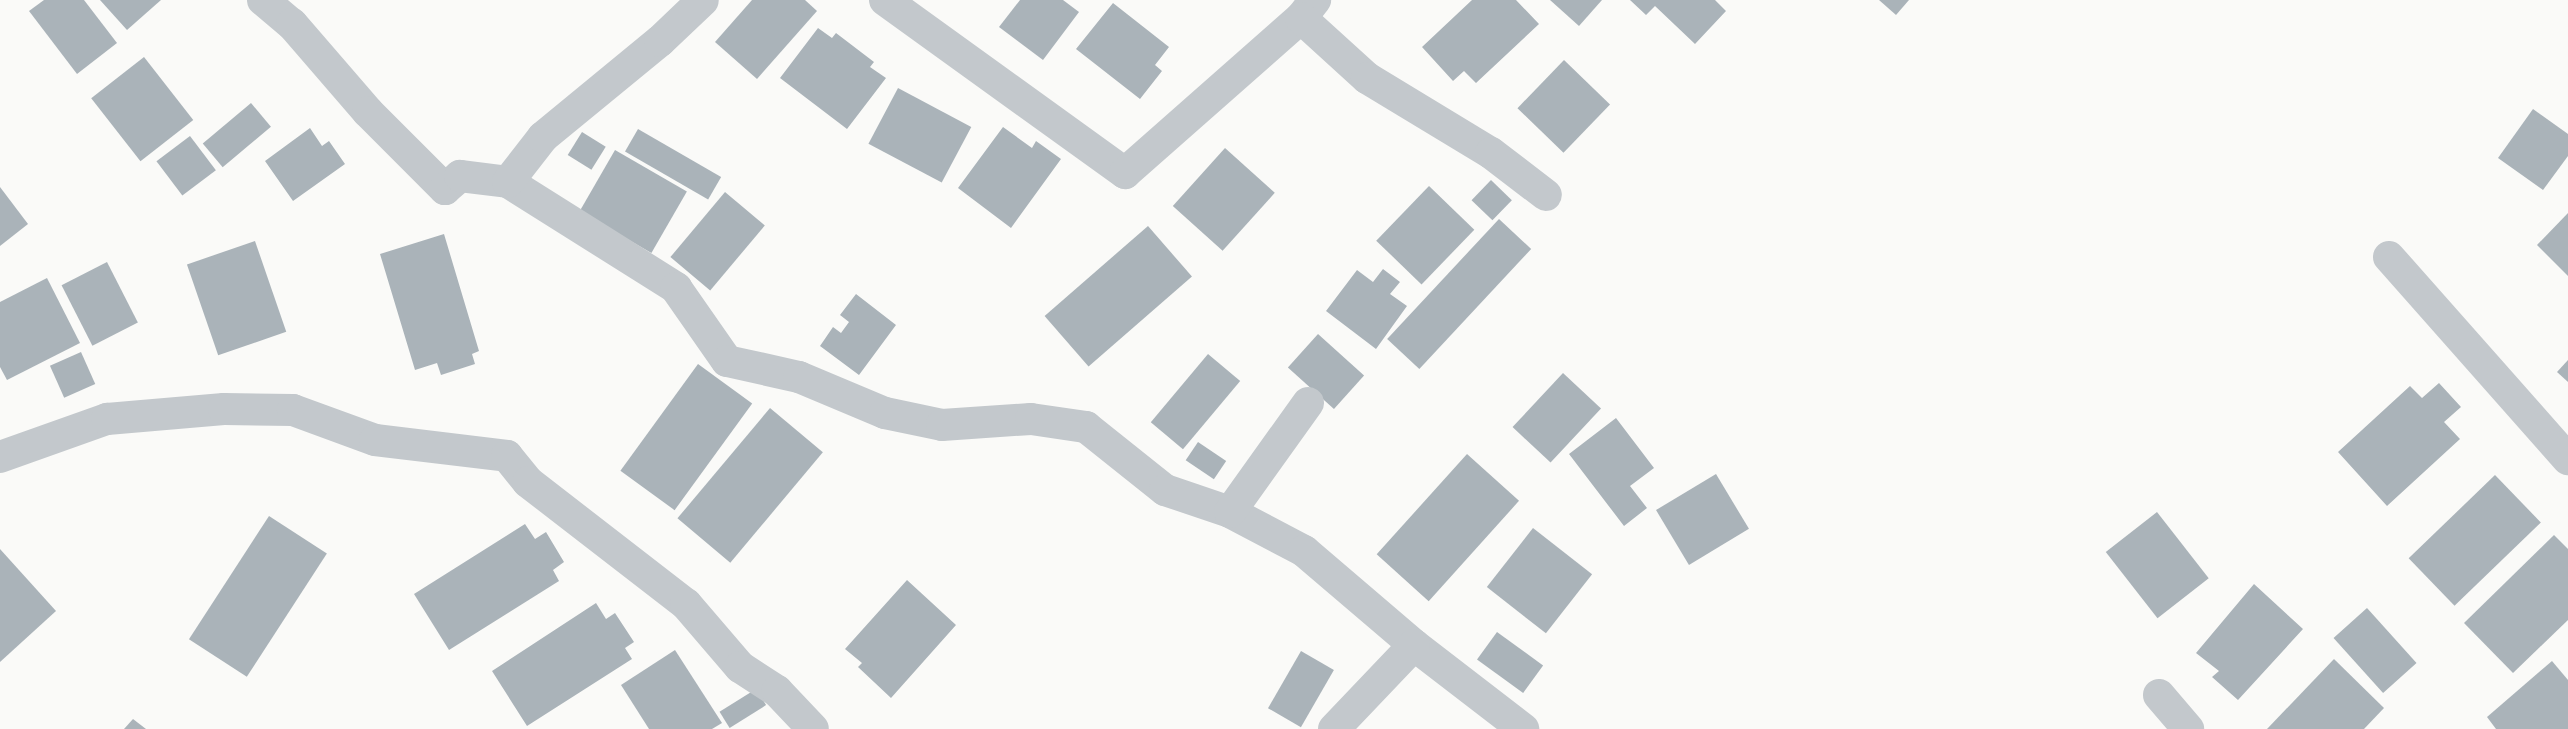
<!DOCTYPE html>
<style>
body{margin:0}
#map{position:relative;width:2568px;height:729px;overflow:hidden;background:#fafaf8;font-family:Karla,sans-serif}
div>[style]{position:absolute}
.building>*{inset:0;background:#aab3b9;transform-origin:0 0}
.minor>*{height:32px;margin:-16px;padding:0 16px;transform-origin:16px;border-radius:16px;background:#c3c8cc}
span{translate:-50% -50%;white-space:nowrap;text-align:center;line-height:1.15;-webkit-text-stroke:6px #fff;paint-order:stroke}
</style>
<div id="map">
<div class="building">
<i style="clip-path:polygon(44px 0,84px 0,117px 43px,77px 74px,29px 11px)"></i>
<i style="clip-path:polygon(100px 0,161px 0,127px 30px)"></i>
<i style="clip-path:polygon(752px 0,805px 0,817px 11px,757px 79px,715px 42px)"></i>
<i style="clip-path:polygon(1020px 0,1063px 0,1079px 12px,1043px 60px,999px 27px)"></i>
<i style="clip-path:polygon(1472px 0,1516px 0,1539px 24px,1476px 83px,1464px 71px,1453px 81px,1422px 47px)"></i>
<i style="clip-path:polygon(1550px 0,1602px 0,1579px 26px)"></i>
<i style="clip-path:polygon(1630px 0,1715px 0,1726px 11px,1695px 44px,1655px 6px,1646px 15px)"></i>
<i style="clip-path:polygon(1879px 0,1909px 0,1896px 15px)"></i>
<i style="clip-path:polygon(1113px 3px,1169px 47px,1155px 65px,1162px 71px,1140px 99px,1076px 49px)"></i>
<i style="clip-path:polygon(818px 28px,832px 38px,836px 33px,874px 62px,870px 67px,886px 78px,847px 129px,780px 78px)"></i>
<i style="left:144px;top:57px;width:80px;height:67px;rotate:52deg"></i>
<i style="left:1564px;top:60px;width:64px;height:67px;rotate:44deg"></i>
<i style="left:898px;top:88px;width:83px;height:63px;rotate:28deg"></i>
<i style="left:251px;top:103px;width:31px;height:63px;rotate:50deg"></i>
<i style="clip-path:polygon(2533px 109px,2568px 134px,2568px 156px,2543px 190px,2498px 158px)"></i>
<i style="clip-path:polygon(1003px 127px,1032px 148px,1036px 141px,1061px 159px,1011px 228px,958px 188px)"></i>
<i style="clip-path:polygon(310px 128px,322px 146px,329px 141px,345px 164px,293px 201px,265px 161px)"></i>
<i style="left:638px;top:129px;width:96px;height:26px;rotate:30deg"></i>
<i style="left:582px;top:132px;width:28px;height:27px;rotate:32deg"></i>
<i style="left:190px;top:136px;width:43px;height:42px;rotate:53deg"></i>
<i style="left:1225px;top:148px;width:67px;height:78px;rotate:42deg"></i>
<i style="left:615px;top:150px;width:83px;height:71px;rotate:30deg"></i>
<i style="left:1491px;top:180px;width:29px;height:28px;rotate:44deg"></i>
<i style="left:1429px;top:186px;width:63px;height:76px;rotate:44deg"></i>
<i style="clip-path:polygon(0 187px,28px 224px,0 246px)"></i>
<i style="left:725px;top:192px;width:52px;height:85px;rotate:40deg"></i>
<i style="clip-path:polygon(2568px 213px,2568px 276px,2537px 245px)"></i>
<i style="left:1499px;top:219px;width:44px;height:164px;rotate:43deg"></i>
<i style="left:1148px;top:226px;width:67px;height:137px;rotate:49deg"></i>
<i style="clip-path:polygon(444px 234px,479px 351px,472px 354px,475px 364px,441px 375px,437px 363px,415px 370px,380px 254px)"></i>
<i style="left:255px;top:241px;width:96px;height:72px;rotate:71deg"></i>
<i style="left:107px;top:262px;width:68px;height:51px;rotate:63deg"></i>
<i style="clip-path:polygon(1383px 269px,1400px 282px,1390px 294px,1407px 306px,1376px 349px,1326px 311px,1357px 270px,1373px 282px)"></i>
<i style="clip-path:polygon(47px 278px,80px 343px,7px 380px,0 367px,0 302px)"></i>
<i style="clip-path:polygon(856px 294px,896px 325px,859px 375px,820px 346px,833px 327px,841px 333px,849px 322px,840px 315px)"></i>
<i style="left:1318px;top:334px;width:62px;height:45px;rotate:42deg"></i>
<i style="left:81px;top:352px;width:35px;height:34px;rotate:66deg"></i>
<i style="left:1208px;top:354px;width:42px;height:89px;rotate:40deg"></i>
<i style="clip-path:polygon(2568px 360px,2568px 382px,2557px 372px)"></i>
<i style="left:698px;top:364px;width:67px;height:132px;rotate:36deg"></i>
<i style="left:1563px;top:373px;width:52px;height:74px;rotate:43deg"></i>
<i style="clip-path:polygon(2439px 383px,2461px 407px,2444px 422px,2460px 439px,2387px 506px,2338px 452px,2410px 386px,2422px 398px)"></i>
<i style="left:770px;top:408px;width:69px;height:144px;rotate:40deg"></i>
<i style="clip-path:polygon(1616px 418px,1654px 468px,1630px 486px,1647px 508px,1624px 526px,1569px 454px)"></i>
<i style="left:1198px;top:442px;width:34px;height:22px;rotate:34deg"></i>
<i style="left:1467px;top:454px;width:70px;height:135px;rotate:42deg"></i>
<i style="left:1716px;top:474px;width:64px;height:70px;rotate:59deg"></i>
<i style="left:2495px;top:475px;width:66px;height:120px;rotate:46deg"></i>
<i style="left:2157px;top:512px;width:84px;height:65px;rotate:52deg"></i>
<i style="left:269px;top:516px;width:69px;height:147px;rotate:33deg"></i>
<i style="clip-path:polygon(525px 524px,535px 539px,546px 532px,564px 562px,553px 570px,559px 581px,449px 650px,414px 594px)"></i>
<i style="left:1533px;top:528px;width:75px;height:75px;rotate:38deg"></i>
<i style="clip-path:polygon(2554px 535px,2568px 549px,2568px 620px,2513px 673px,2464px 623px)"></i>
<i style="clip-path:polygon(0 549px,56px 611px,0 662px)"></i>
<i style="clip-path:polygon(907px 580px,956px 625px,891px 698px,858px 667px,862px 663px,845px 649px)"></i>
<i style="clip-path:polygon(2254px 584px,2303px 629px,2238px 700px,2212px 677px,2219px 671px,2196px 653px)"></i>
<i style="clip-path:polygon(596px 603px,606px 619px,615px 613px,634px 642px,625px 648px,632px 659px,527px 726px,492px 671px)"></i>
<i style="left:2367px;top:608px;width:74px;height:45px;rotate:48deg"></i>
<i style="left:1497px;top:632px;width:57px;height:34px;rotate:36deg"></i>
<i style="clip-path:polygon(675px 650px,722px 723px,712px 729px,649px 729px,621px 685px)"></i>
<i style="left:1301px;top:651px;width:38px;height:66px;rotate:30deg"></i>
<i style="clip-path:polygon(2334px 659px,2384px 708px,2364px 729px,2267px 729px)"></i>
<i style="clip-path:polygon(2552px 661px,2568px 680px,2568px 729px,2496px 729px,2487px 717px)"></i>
<i style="left:756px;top:689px;width:19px;height:43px;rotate:58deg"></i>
<i style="clip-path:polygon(133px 719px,146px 729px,124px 729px)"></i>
</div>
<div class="minor">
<i style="left:263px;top:0;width:38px;rotate:40deg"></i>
<i style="left:292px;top:24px;width:116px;rotate:49.2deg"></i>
<i style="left:368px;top:112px;width:109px;rotate:45deg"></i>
<i style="left:445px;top:189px;width:20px;rotate:-41deg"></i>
<i style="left:460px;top:176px;width:48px;rotate:7.1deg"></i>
<i style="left:508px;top:182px;width:199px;rotate:32.2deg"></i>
<i style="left:676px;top:288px;width:89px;rotate:55.1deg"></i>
<i style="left:727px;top:361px;width:74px;rotate:12.5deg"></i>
<i style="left:799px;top:377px;width:93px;rotate:22.7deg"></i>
<i style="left:885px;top:413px;width:58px;rotate:11.9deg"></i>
<i style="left:942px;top:425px;width:89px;rotate:-3.9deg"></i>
<i style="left:1031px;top:419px;width:56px;rotate:8.3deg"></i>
<i style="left:1086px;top:427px;width:101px;rotate:38.6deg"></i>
<i style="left:1165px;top:490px;width:69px;rotate:18.7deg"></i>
<i style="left:1230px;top:512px;width:84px;rotate:27.8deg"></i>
<i style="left:1304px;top:551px;width:145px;rotate:40.5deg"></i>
<i style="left:1414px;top:645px;width:138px;rotate:37.6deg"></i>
<i style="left:885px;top:0;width:296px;rotate:35.8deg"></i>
<i style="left:1125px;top:173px;width:235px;rotate:-41.4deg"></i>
<i style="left:1301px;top:18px;width:23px;rotate:-52deg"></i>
<i style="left:1301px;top:18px;width:89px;rotate:42.3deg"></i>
<i style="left:1367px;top:78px;width:145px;rotate:31.2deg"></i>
<i style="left:1491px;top:153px;width:69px;rotate:37.4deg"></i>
<i style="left:508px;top:182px;width:57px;rotate:-52.1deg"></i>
<i style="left:543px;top:137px;width:151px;rotate:-39.4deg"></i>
<i style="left:660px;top:41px;width:59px;rotate:-43.6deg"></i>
<i style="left:2389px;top:257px;width:270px;rotate:48.5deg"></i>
<i style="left:0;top:457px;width:114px;rotate:-19.6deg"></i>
<i style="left:107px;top:419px;width:117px;rotate:-4.9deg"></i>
<i style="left:224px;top:409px;width:69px;rotate:0.8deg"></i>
<i style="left:293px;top:410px;width:87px;rotate:20.1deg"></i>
<i style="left:375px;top:440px;width:133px;rotate:6.9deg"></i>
<i style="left:507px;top:456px;width:33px;rotate:51deg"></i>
<i style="left:528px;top:482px;width:200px;rotate:37.7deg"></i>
<i style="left:686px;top:604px;width:83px;rotate:49.4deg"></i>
<i style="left:740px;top:667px;width:44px;rotate:33deg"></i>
<i style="left:777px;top:691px;width:52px;rotate:46.5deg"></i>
<i style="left:1230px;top:512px;width:134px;rotate:-54.4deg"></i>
<i style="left:2159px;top:695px;width:45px;rotate:49.5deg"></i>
<i style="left:1334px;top:729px;width:116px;rotate:-46.4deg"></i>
</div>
</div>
